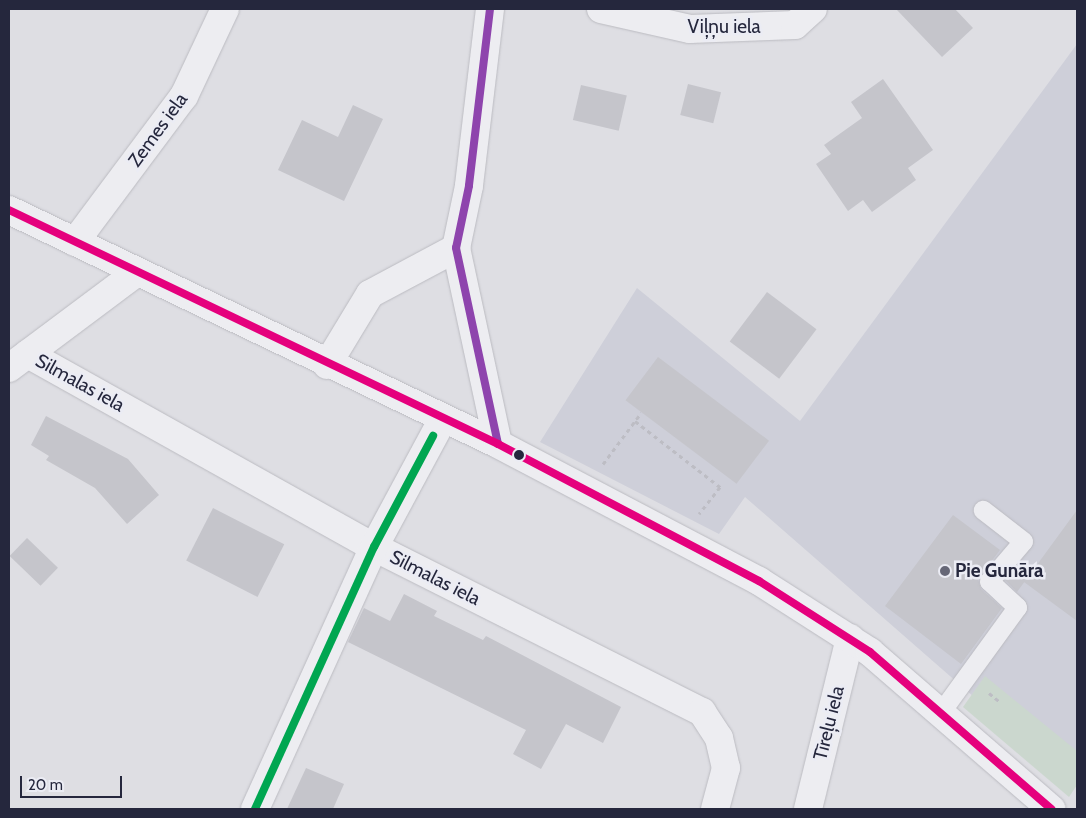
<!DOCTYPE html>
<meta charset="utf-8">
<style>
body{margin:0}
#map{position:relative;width:1086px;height:818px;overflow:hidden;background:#dedee3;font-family:Cabin,sans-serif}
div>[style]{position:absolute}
.built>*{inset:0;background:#cecfd9}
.green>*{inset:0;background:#cbd7ce}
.building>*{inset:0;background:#c5c5cb;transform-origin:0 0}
.path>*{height:3px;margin-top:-1.5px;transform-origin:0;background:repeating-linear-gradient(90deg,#bdbdc4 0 4px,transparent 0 8px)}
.roads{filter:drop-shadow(0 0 1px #bbbbc1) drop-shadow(0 0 1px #bbbbc1)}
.service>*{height:19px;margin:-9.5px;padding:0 9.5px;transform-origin:9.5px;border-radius:9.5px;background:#ededf1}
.minor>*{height:28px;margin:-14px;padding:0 14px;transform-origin:14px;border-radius:14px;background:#ededf1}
.tertiary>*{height:28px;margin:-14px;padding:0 14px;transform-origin:14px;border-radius:14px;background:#ededf1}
.bus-1>*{height:8px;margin:-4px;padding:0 4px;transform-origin:4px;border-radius:4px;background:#8e44ad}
.bus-2>*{height:8px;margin:-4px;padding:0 4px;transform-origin:4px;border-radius:4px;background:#e5007d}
.bus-3>*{height:8px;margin:-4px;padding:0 4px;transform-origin:4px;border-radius:4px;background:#00a651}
.dots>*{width:14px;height:14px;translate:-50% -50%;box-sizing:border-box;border:2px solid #ebecf4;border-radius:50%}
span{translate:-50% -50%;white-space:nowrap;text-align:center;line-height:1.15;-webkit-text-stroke:5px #ebecf4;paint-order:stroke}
.street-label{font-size:19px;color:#25273d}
.poi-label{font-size:19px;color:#25273d;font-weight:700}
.left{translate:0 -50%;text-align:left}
.frame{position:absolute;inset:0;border:10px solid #25273d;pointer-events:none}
.scale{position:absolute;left:20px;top:776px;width:102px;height:22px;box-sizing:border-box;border:2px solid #25273d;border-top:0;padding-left:6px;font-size:15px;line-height:18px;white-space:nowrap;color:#25273d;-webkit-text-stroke:4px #ebecf4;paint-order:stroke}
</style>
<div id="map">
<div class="built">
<i style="clip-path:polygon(1077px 44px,1077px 787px,745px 497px,719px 534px,540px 442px,637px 288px,800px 421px)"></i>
</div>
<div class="green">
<i style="clip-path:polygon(985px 676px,1077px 751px,1077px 785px,1069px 797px,963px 707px)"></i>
</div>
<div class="building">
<i style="clip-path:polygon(896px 9px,955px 9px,973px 28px,942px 57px)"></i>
<i style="clip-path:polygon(883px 79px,933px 150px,908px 168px,916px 180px,872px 212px,863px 200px,848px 211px,816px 164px,831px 154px,824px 145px,862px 118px,851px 102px)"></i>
<i style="left:688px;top:84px;width:34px;height:32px;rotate:14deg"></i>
<i style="left:581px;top:85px;width:47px;height:36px;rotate:13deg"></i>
<i style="clip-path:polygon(353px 105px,383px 119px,344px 201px,278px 170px,302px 120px,338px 137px)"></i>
<i style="left:767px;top:292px;width:62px;height:62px;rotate:37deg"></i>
<i style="left:658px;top:357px;width:139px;height:54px;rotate:37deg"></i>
<i style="clip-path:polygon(46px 416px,128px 459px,159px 495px,127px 524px,95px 488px,46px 460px,49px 456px,31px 445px)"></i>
<i style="left:213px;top:508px;width:80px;height:59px;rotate:27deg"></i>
<i style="clip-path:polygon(1077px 510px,1077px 621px,1024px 582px,1031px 573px,1017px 592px,1005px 580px,1018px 564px,1031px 573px)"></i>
<i style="clip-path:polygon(953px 515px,1000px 550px,978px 579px,981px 589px,1002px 608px,961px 664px,885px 606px)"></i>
<i style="left:27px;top:538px;width:43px;height:25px;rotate:44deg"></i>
<i style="clip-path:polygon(404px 594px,437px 611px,434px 616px,483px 640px,486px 636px,621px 707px,603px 743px,566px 724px,541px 769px,513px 754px,526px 730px,348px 642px,364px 608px,390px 621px)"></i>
<i style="clip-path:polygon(306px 768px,344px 784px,333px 809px,287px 809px)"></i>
</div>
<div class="path">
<i style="left:635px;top:421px;width:108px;rotate:37.8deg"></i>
<i style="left:720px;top:487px;width:34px;rotate:128deg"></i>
<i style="left:603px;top:464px;width:64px;rotate:-53.3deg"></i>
<i style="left:989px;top:693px;width:14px;rotate:39deg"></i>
</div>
<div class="roads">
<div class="service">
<i style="left:940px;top:713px;width:131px;rotate:-54deg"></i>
<i style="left:1017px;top:607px;width:38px;rotate:-137deg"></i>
<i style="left:989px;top:581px;width:52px;rotate:-49.6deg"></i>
<i style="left:1023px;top:541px;width:51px;rotate:-142.2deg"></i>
</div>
<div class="minor">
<i style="left:490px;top:9px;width:178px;rotate:96.8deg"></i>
<i style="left:469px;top:186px;width:63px;rotate:101.8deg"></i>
<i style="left:456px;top:248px;width:200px;rotate:77.9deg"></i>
<i style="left:601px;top:9px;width:91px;rotate:12.7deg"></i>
<i style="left:690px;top:29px;width:105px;rotate:-2.2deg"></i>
<i style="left:795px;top:25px;width:24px;rotate:-42deg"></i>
<i style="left:75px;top:242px;width:182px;rotate:-53.3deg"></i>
<i style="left:184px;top:96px;width:96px;rotate:-64.8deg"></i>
<i style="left:28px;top:354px;width:396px;rotate:29.2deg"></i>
<i style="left:374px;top:547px;width:367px;rotate:26.7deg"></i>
<i style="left:702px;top:712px;width:31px;rotate:57deg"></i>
<i style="left:719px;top:738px;width:31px;rotate:77deg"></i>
<i style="left:726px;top:768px;width:42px;rotate:105deg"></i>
<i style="left:327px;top:365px;width:83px;rotate:-58.8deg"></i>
<i style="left:370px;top:294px;width:98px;rotate:-28.1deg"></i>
<i style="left:9px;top:368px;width:159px;rotate:-36.8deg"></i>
<i style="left:255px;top:809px;width:288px;rotate:-65.6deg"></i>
<i style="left:374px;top:547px;width:145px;rotate:-61.7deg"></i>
<i style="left:808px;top:809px;width:176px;rotate:-76.2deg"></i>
</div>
<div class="tertiary">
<i style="left:9px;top:210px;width:542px;rotate:25.57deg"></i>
<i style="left:498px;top:444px;width:295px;rotate:27.7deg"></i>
<i style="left:759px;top:581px;width:132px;rotate:32.6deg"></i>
<i style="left:870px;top:652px;width:240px;rotate:40.9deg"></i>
</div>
</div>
<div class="bus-1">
<i style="left:490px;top:9px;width:178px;rotate:96.8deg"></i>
<i style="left:469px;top:186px;width:63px;rotate:101.8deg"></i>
<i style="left:456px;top:248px;width:200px;rotate:77.9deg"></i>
</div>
<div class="bus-2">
<i style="left:9px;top:210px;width:542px;rotate:25.57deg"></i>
<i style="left:498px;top:444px;width:295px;rotate:27.7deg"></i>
<i style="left:759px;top:581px;width:132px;rotate:32.6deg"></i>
<i style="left:870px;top:652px;width:240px;rotate:40.9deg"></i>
</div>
<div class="bus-3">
<i style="left:255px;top:809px;width:288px;rotate:-65.6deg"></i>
<i style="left:374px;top:547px;width:126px;rotate:-62deg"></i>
</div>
<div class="dots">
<i style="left:519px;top:455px;background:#25273d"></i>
<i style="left:945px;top:571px;background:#666777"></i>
</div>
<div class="street-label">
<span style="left:724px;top:27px">Viļņu iela</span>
<span style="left:158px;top:130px;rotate:-54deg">Zemes iela</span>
<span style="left:80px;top:383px;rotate:29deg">Silmalas iela</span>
<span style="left:435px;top:578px;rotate:27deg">Silmalas iela</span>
<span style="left:829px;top:723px;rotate:-76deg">Tīreļu iela</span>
</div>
<div class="poi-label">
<span class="left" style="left:955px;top:571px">Pie Gunāra</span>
</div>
<div class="frame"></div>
<div class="scale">20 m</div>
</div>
